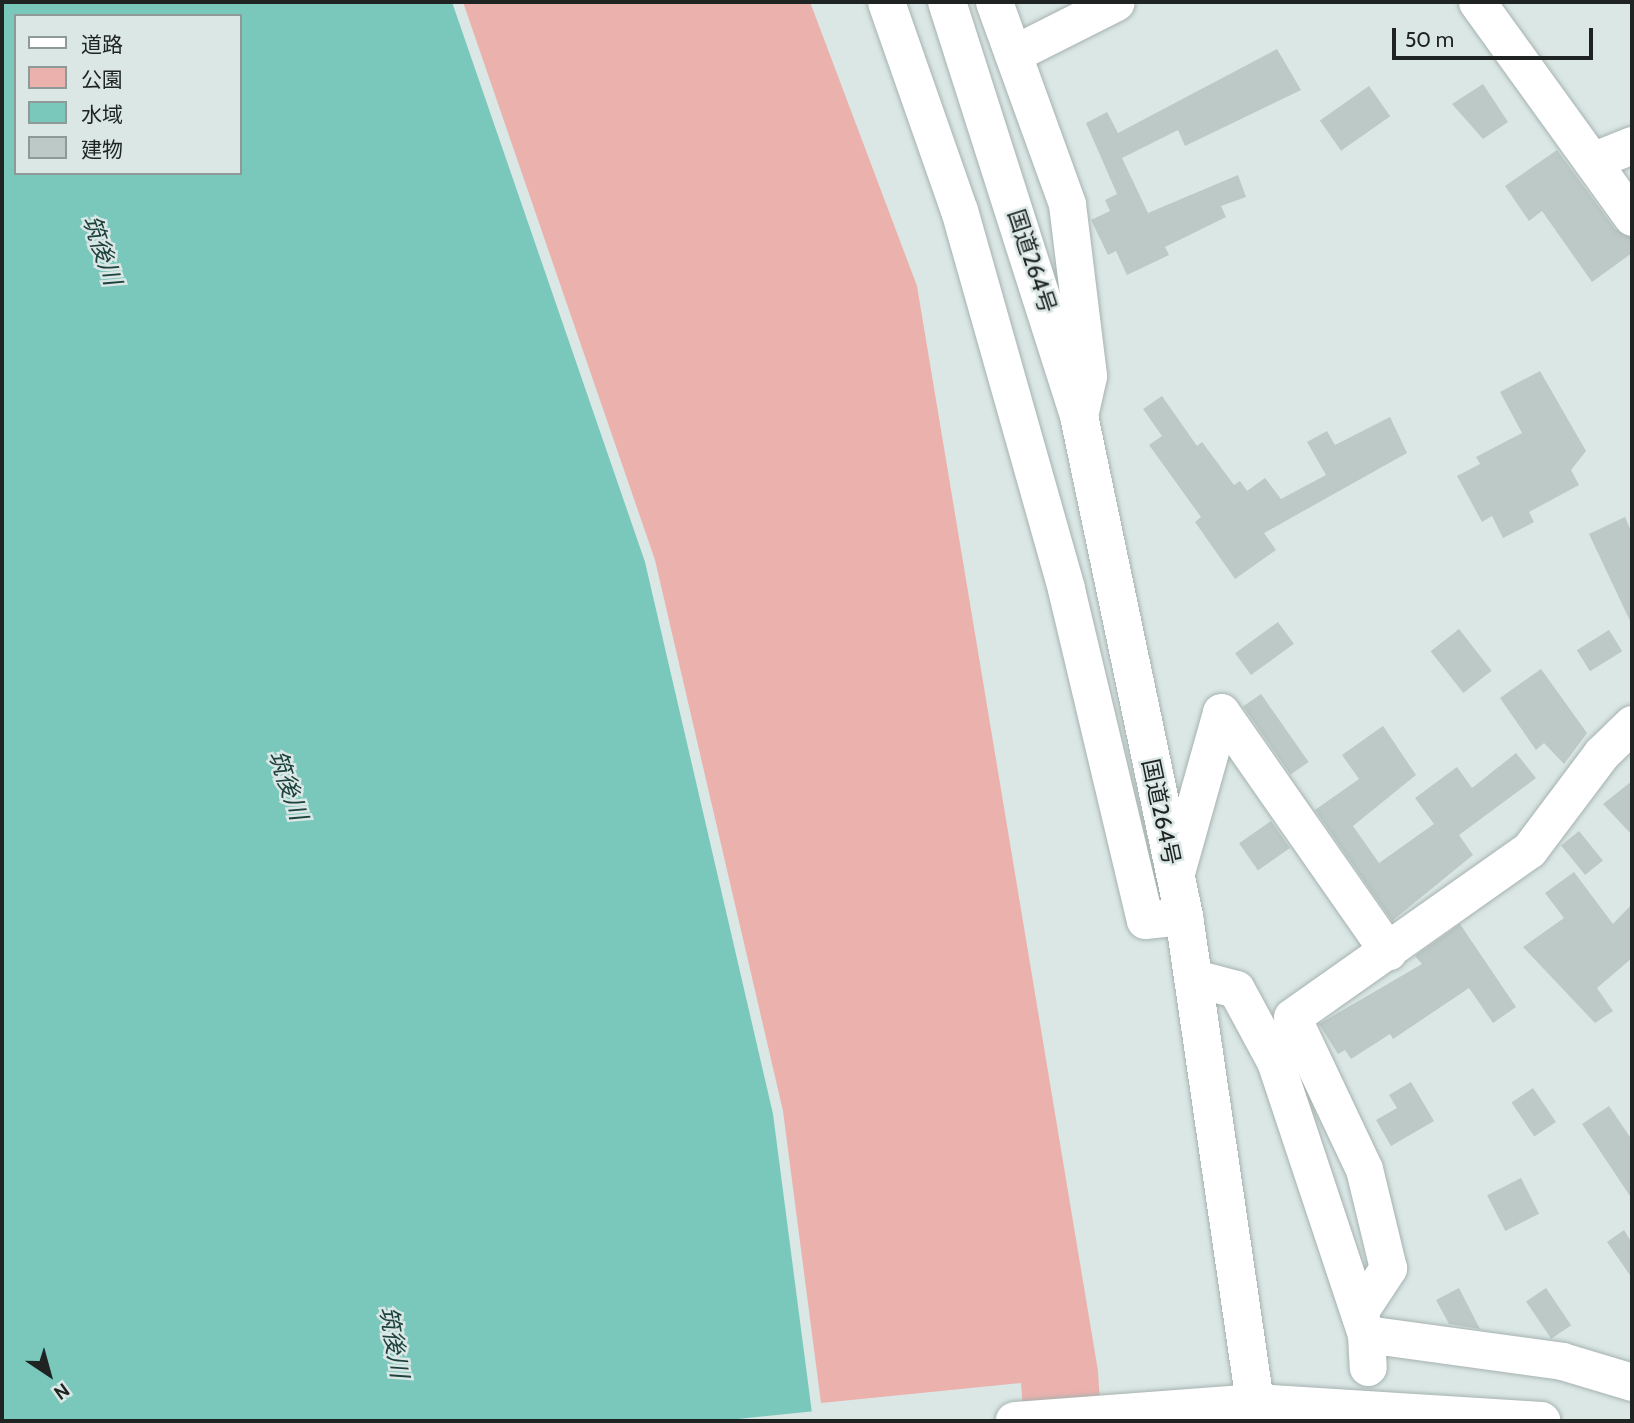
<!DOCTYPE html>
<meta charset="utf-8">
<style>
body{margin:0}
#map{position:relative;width:1634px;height:1423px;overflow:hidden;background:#dae7e5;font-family:Cabin,"Noto Sans JP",sans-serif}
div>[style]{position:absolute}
.green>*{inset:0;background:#eab1ad}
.water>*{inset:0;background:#7ac8bc}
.pier>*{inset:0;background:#dae7e5}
.building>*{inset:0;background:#bcc9c6;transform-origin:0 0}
.roads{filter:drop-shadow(0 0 2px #a6b2b0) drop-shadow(0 0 2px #a6b2b0)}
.minor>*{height:37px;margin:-18.5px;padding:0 18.5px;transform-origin:18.5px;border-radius:18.5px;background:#fff}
.major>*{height:38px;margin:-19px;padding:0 19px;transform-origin:19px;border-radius:19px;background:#fff}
.highway>*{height:38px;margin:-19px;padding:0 19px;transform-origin:19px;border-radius:19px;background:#fff}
span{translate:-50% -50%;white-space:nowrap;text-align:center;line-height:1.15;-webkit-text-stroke:5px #dae7e5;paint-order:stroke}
.street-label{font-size:23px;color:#1f2423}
.water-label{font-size:24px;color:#1d423d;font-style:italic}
.frame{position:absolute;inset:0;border:4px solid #1f2423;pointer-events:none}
.legend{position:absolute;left:14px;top:14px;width:228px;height:161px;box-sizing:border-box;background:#dae7e5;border:2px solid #8f9997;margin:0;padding:9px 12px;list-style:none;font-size:21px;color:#1f2423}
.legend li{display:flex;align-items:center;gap:14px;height:35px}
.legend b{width:35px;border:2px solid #8f9997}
.north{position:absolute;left:14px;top:1339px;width:70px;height:70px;-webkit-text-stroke:5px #dae7e5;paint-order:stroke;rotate:144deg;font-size:19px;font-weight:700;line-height:28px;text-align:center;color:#1f2423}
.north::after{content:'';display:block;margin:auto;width:24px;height:32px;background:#1f2423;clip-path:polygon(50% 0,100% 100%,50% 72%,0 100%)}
.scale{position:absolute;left:1392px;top:28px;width:201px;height:32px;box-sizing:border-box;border:4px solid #1f2423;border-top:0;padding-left:9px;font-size:21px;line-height:24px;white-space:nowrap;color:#1f2423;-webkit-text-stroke:5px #dae7e5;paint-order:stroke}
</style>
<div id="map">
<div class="green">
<i style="clip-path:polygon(463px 2px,810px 2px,917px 286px,1098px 1371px,1101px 1421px,1024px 1421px,1021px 1383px,821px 1403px,783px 1111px,655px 560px)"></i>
</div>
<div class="water">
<i style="clip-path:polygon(evenodd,2px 2px,452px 2px,645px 562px,773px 1114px,813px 1421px,2px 1421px,2px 2px,16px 16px,240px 16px,240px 173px,16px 173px,16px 16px)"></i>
</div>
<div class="pier">
<i style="clip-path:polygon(816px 1411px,817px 1421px,719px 1421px)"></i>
</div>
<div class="building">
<i style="clip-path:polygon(1277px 49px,1301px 90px,1185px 146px,1178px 130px,1122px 158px,1148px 213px,1238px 175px,1246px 197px,1221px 206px,1226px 217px,1165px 247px,1169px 255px,1127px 275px,1116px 251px,1108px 255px,1091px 220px,1110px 211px,1105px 200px,1117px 194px,1086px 123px,1107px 112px,1118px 133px)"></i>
<i style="clip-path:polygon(1483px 84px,1508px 122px,1483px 139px,1452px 104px)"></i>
<i style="left:1369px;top:86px;width:37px;height:60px;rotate:55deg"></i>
<i style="clip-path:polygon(1557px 150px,1615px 229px,1632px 238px,1632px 253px,1592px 282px,1542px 211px,1529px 221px,1505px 186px)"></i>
<i style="clip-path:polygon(1540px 371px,1586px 451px,1571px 470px,1579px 485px,1529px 512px,1534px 522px,1503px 538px,1492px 516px,1482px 522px,1457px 476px,1480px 464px,1476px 457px,1522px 433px,1500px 392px)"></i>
<i style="clip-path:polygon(1162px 396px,1197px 446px,1202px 442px,1234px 485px,1240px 481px,1247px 491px,1265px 478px,1281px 499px,1326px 475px,1307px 442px,1327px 431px,1335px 445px,1390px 417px,1407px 453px,1264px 533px,1276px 550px,1235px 579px,1195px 522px,1201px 517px,1149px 445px,1162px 436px,1143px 409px)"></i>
<i style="clip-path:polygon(1625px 517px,1632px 533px,1632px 625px,1589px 534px)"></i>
<i style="left:1278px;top:622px;width:27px;height:53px;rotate:54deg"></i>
<i style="left:1459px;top:629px;width:53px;height:36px;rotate:52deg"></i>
<i style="left:1609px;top:630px;width:25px;height:38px;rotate:58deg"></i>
<i style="clip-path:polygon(1541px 669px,1587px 733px,1564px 764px,1544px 743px,1536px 750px,1500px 698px)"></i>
<i style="left:1261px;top:694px;width:83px;height:22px;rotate:55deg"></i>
<i style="clip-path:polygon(1383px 726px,1416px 775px,1353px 826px,1379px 863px,1434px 824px,1415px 798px,1457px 767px,1472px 788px,1516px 753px,1536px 778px,1459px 835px,1473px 855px,1392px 921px,1315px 810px,1359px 779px,1342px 755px)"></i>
<i style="clip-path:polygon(1632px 781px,1632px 835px,1603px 804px)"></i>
<i style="left:1271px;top:821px;width:33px;height:39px;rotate:55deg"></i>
<i style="left:1579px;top:831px;width:38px;height:23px;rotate:51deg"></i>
<i style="clip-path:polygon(1574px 872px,1613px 924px,1632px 904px,1632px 958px,1597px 988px,1613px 1011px,1595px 1023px,1523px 947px,1564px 918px,1545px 893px)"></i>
<i style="clip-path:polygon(1460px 924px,1516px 1007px,1493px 1023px,1469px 988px,1393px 1039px,1390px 1034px,1351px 1059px,1345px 1050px,1338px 1054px,1319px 1024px,1422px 964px,1415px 956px)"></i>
<i style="clip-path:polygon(1411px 1082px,1434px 1121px,1391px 1146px,1376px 1120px,1397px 1108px,1389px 1095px)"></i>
<i style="left:1533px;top:1088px;width:41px;height:26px;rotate:56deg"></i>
<i style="clip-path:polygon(1609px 1106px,1632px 1140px,1632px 1199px,1582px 1124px)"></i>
<i style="left:1521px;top:1178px;width:40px;height:38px;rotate:63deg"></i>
<i style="clip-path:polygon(1624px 1230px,1632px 1243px,1632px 1278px,1607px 1242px)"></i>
<i style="clip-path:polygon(1459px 1288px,1480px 1329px,1449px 1324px,1436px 1300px)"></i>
<i style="left:1546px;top:1288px;width:45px;height:24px;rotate:56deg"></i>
</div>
<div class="roads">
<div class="minor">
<i style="left:886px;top:2px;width:220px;rotate:70.7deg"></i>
<i style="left:959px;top:210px;width:394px;rotate:74.2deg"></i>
<i style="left:1066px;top:589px;width:340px;rotate:76.6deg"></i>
<i style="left:1145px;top:920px;width:39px;rotate:-6deg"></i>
<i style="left:994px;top:2px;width:215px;rotate:70.1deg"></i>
<i style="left:1067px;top:204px;width:173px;rotate:83deg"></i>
<i style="left:1088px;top:376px;width:41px;rotate:102.7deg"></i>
<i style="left:1477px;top:2px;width:265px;rotate:54.2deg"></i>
<i style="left:1013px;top:54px;width:115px;rotate:-26.8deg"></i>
<i style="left:1592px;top:161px;width:43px;rotate:-21.8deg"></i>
<i style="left:1175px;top:876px;width:170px;rotate:-74.3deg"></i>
<i style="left:1221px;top:712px;width:292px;rotate:55.1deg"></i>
<i style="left:1194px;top:978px;width:43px;rotate:14.7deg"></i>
<i style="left:1236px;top:989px;width:82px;rotate:61.6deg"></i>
<i style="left:1275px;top:1061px;width:288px;rotate:71.6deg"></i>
<i style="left:1366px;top:1334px;width:33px;rotate:87deg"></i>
<i style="left:1359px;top:1312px;width:53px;rotate:-56.6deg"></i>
<i style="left:1388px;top:1268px;width:102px;rotate:-103.6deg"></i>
<i style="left:1364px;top:1169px;width:168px;rotate:-115.3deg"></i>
<i style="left:1292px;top:1017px;width:290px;rotate:-35.2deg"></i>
<i style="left:1529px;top:850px;width:120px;rotate:-53.1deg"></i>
<i style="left:1601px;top:754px;width:43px;rotate:-44.1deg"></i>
<i style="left:1366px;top:1334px;width:198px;rotate:7.8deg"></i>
<i style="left:1562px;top:1361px;width:73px;rotate:16.7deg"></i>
</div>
<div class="major">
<i style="left:1256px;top:1421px;width:18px;rotate:-93deg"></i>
<i style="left:1255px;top:1403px;width:287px;rotate:3.6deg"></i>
</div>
<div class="highway">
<i style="left:947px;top:2px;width:435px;rotate:72.3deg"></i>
<i style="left:1079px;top:416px;width:511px;rotate:78.14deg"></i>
<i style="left:1184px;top:916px;width:492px;rotate:81.7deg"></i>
<i style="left:1255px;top:1403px;width:241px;rotate:175.7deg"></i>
</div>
</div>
<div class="street-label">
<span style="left:1032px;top:261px;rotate:72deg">国道264号</span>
<span style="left:1161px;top:812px;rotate:78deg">国道264号</span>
</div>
<div class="water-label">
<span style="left:102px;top:250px;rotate:71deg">筑後川</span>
<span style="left:288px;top:785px;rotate:71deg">筑後川</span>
<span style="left:394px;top:1342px;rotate:80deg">筑後川</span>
</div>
<div class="frame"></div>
<ul class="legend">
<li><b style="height:9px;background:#fff"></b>道路</li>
<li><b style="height:19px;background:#eab1ad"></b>公園</li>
<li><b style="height:19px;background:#7ac8bc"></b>水域</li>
<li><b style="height:19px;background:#bcc9c6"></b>建物</li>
</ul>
<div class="north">N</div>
<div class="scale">50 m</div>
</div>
